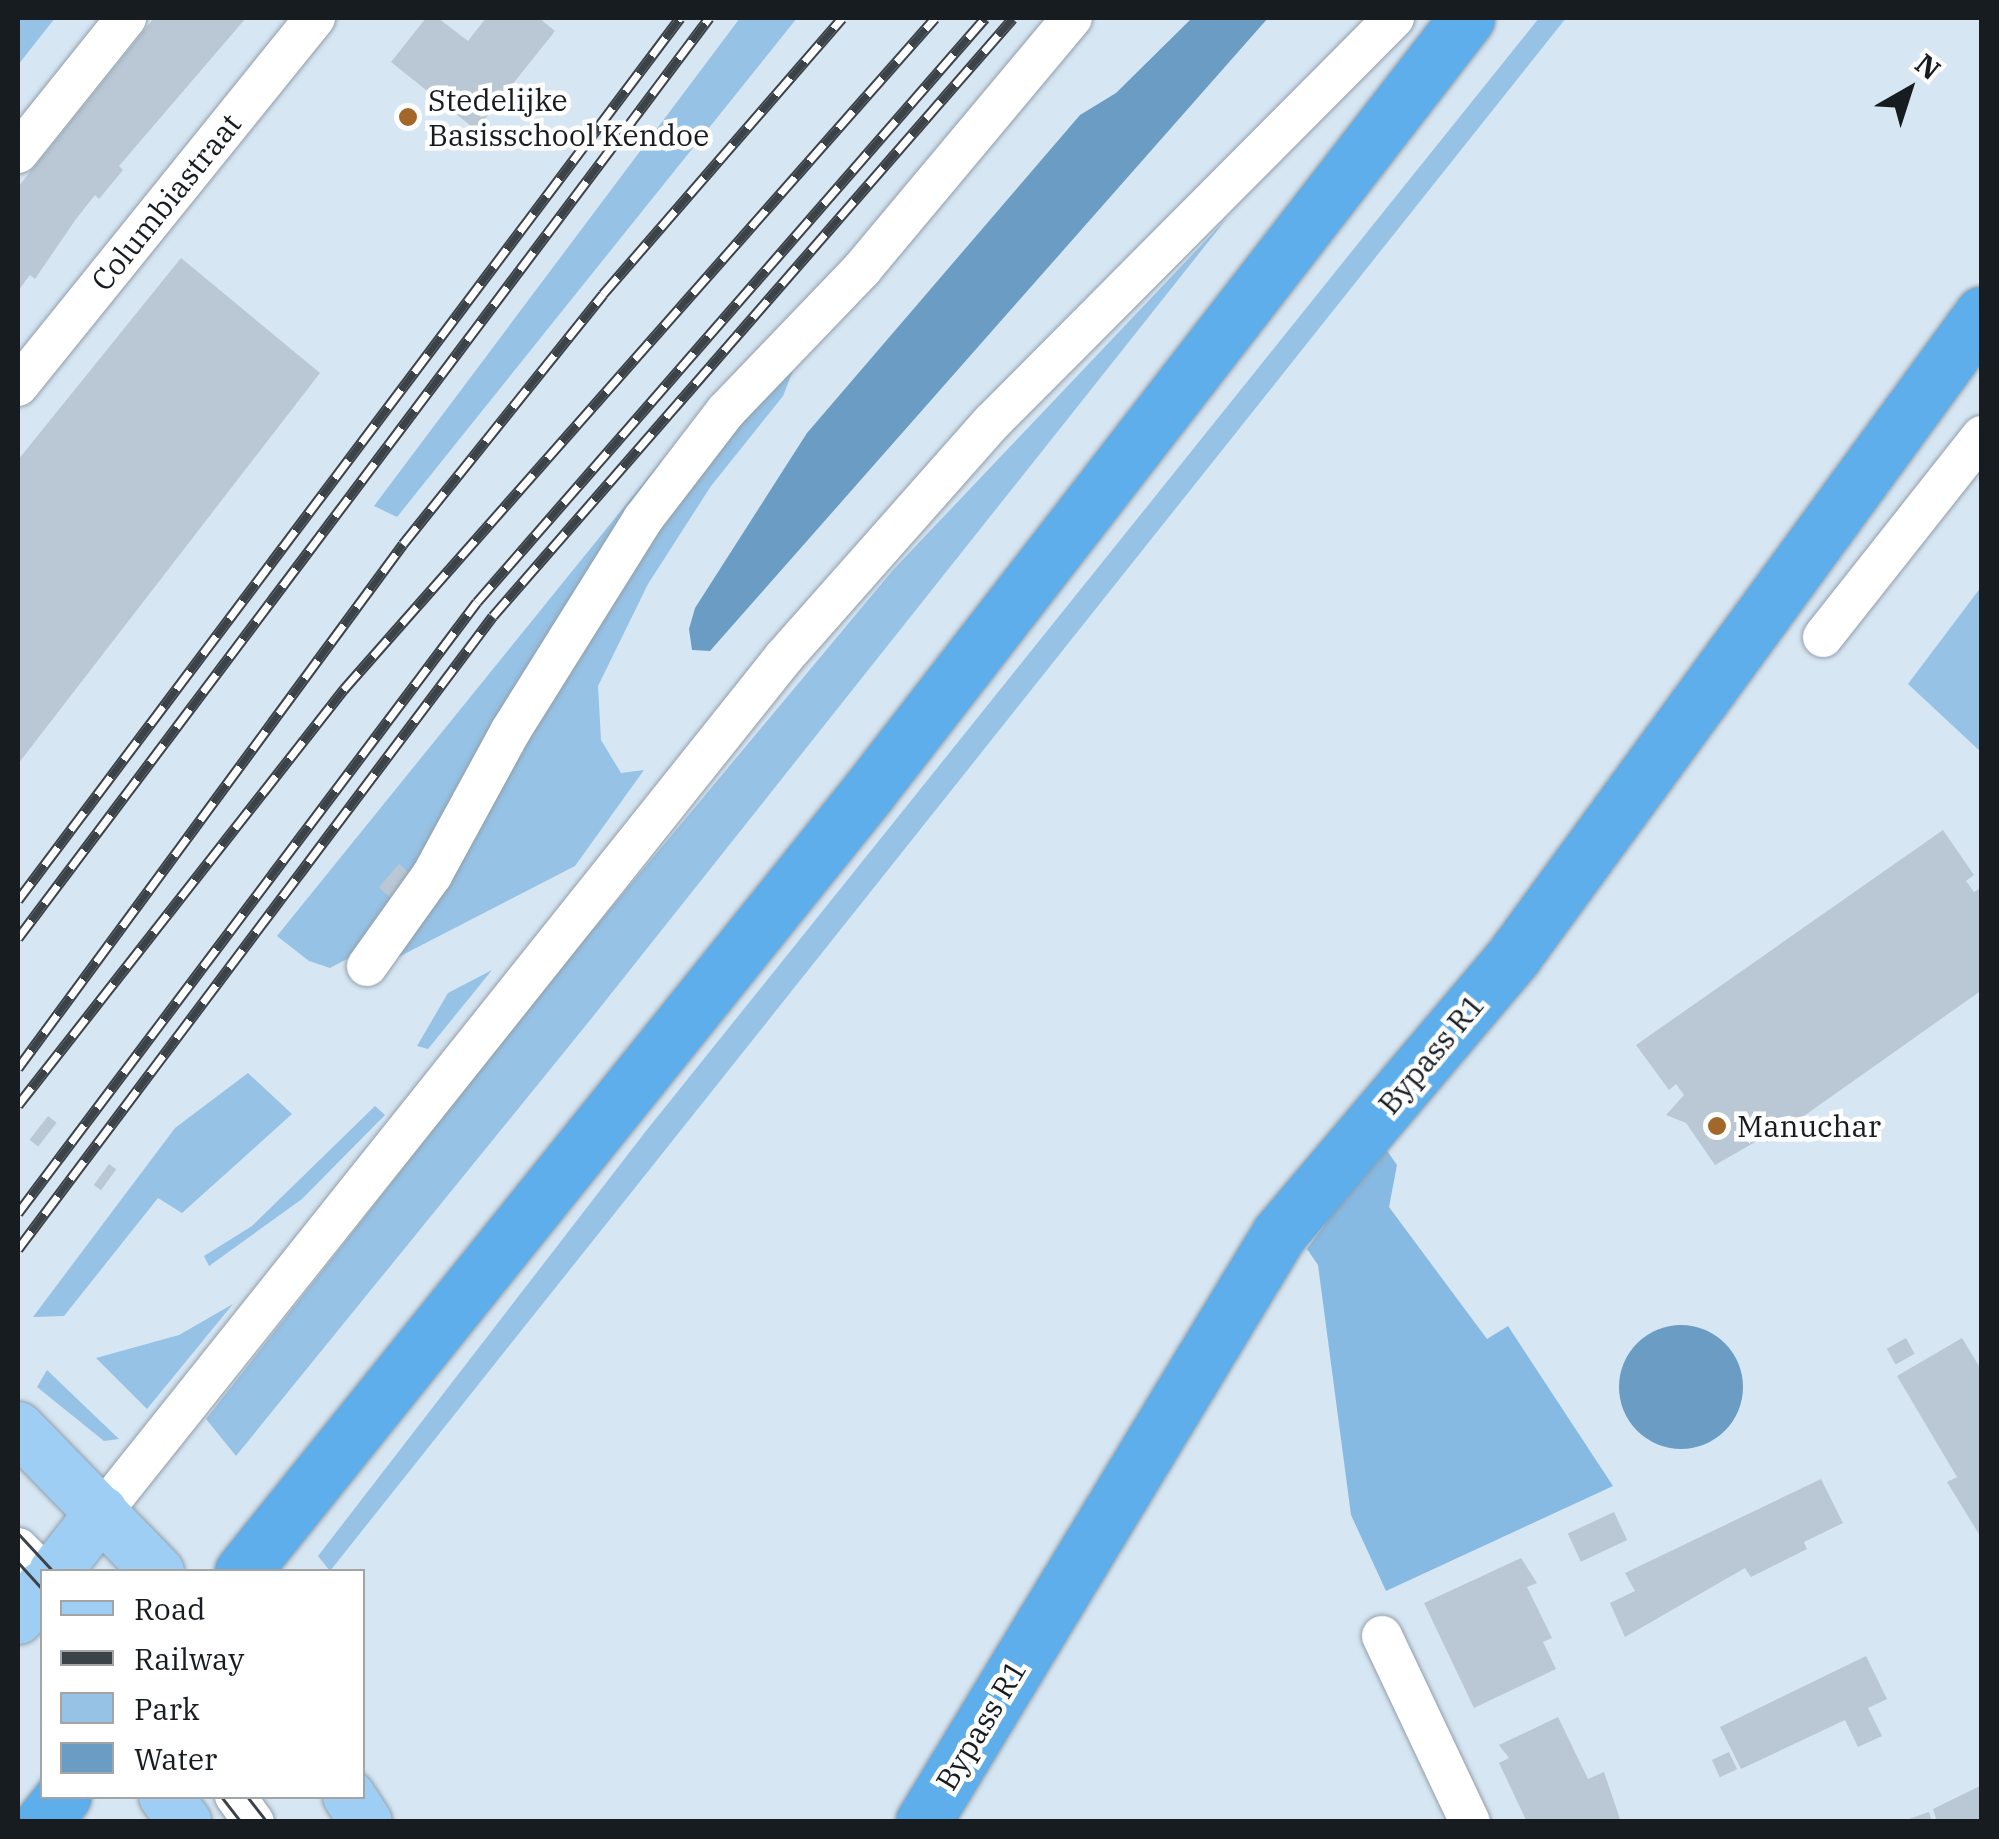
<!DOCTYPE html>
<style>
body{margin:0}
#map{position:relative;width:1999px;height:1839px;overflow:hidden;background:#d7e6f3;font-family:"IBM Plex Serif",serif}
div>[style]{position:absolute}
.green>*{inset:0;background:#96c2e5}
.forest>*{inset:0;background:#87bae2}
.water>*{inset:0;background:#6b9dc4}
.round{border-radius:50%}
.building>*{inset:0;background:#b9c8d4;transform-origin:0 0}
.roads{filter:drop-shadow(0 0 2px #909ea9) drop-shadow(0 0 2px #909ea9)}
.minor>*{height:40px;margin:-20px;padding:0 20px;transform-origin:20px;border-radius:20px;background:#fff}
.major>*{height:52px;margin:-26px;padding:0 26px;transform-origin:26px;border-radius:26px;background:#9ecef3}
.highway>*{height:55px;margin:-27.5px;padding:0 27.5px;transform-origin:27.5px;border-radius:27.5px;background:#5eaeeb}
.tram>*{height:2.5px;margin:-1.25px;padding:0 1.25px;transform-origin:1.25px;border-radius:1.25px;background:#3c4348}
.rail>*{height:11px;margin-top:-5.5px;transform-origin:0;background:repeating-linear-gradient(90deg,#fff 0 22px,#3c4348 0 44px);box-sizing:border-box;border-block:2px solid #3c4348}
.dots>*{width:28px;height:28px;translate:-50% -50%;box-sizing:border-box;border:5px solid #fff;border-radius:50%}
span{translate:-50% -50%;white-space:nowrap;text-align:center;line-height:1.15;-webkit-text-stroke:9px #fff;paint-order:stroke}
.poi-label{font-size:30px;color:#171c20}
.left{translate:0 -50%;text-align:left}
.street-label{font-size:30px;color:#171c20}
.frame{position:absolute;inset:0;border:20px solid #171c20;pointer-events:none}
.legend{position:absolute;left:40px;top:1569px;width:325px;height:230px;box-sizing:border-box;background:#fff;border:2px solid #a2a4a6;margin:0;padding:12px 18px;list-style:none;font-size:30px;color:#171c20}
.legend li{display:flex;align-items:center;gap:20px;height:50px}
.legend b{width:50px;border:2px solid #a2a4a6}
.north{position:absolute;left:1859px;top:40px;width:100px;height:100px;-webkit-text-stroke:8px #fff;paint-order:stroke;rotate:39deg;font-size:28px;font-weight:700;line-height:40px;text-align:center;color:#171c20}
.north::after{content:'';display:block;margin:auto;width:35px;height:45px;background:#171c20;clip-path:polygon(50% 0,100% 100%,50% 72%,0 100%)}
</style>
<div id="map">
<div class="green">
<i style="clip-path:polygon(18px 18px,55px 18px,18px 65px)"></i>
<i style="clip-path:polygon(740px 18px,797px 18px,397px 517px,374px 506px)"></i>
<i style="clip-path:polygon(1539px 18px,1566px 18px,330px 1571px,318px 1556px,646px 1131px)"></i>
<i style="clip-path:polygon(1228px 217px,591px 1019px,236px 1456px,206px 1419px,545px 987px,893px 570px)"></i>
<i style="clip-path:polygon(806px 338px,783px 396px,711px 486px,648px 584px,598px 686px,601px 740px,621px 773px,644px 770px,575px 866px,383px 965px,670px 504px)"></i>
<i style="clip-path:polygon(662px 460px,669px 464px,366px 949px,330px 968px,309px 961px,277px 936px)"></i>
<i style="clip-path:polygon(1981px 587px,1981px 752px,1908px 684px)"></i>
<i style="clip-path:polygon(492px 970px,428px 1049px,417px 1046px,448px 993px)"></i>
<i style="clip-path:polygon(248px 1073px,292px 1114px,182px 1213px,158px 1198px,64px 1316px,33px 1317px,175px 1128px)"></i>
<i style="clip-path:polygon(375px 1106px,385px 1115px,302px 1199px,209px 1266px,204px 1256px,252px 1226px)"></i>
<i style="clip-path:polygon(233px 1304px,147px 1409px,96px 1358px,179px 1335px)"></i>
<i style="clip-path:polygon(47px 1370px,119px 1439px,104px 1441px,37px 1387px)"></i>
</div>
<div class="forest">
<i style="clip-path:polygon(1383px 1145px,1397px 1165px,1389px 1207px,1487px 1339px,1508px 1326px,1613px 1486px,1386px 1591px,1351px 1515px,1318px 1265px,1307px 1249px)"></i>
</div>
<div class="water">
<i style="clip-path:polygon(1192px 18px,1268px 18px,710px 651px,692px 650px,689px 629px,695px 608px,807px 433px,1080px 115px,1116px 93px)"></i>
<i class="round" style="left:1619px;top:1325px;width:124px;height:124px"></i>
</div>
<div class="building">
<i style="clip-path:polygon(154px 18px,246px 18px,119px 166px,123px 170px,99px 199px,95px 195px,76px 219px,35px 279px,30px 275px,18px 291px,18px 187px)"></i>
<i style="clip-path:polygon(426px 18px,438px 18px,468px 41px,486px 18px,539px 18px,555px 31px,476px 130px,391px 62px)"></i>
<i style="clip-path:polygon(181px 258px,320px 373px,18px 764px,18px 460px)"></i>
<i style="clip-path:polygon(1943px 830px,1974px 875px,1966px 881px,1974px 892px,1982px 887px,1982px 990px,1767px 1142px,1764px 1137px,1715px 1165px,1686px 1123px,1666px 1115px,1684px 1095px,1676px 1084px,1669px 1090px,1636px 1045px)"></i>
<i style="left:399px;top:864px;width:18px;height:31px;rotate:41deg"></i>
<i style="left:48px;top:1116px;width:11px;height:30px;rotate:38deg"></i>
<i style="left:109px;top:1164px;width:9px;height:26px;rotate:36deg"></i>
<i style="left:1906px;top:1338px;width:18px;height:22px;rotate:61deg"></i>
<i style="clip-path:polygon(1962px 1338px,1982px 1371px,1982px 1539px,1947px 1482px,1957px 1477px,1897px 1376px)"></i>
<i style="clip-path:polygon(1821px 1479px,1843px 1523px,1804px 1542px,1807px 1549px,1751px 1577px,1745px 1568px,1625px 1637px,1610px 1603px,1635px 1591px,1625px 1573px)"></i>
<i style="left:1614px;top:1512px;width:31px;height:51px;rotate:65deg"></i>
<i style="clip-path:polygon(1521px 1558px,1537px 1583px,1527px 1587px,1552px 1638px,1543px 1642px,1556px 1669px,1474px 1708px,1424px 1603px)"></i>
<i style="clip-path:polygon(1866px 1656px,1887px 1699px,1868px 1708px,1882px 1736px,1858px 1747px,1845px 1720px,1741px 1769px,1720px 1727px)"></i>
<i style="clip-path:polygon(1558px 1717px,1588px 1779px,1604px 1772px,1621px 1822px,1527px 1822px,1499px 1763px,1509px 1758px,1499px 1745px)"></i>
<i style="left:1729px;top:1752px;width:19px;height:19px;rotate:65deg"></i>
<i style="clip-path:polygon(1982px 1785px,1982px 1822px,1937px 1822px,1933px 1809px)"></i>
<i style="clip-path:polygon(1929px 1812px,1932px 1822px,1903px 1822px,1903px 1821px)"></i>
</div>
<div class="roads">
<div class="minor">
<i style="left:18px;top:153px;width:173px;rotate:-51.3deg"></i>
<i style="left:18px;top:386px;width:473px;rotate:-51.1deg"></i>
<i style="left:1823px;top:637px;width:256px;rotate:-51.7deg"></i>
<i style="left:367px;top:966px;width:112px;rotate:-54.5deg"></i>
<i style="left:432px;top:875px;width:163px;rotate:-61.4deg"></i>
<i style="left:510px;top:732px;width:251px;rotate:-58deg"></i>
<i style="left:643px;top:519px;width:136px;rotate:-52.5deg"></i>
<i style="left:726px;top:411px;width:197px;rotate:-46.2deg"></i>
<i style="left:862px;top:269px;width:327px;rotate:-50.1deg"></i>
<i style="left:102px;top:1512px;width:1094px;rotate:-51.42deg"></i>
<i style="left:784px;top:657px;width:314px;rotate:-48.5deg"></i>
<i style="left:992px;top:422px;width:570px;rotate:-45.14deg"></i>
<i style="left:18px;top:1548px;width:34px;rotate:45deg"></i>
<i style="left:1382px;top:1636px;width:206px;rotate:64.7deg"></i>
<i style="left:235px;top:1796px;width:32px;rotate:54deg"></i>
</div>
<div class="major">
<i style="left:18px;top:1428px;width:201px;rotate:45.8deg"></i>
<i style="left:55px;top:1572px;width:76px;rotate:-51.9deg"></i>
<i style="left:18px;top:1618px;width:39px;rotate:-52deg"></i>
<i style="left:165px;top:1796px;width:33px;rotate:52deg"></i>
<i style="left:349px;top:1796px;width:31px;rotate:57deg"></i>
</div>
<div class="highway">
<i style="left:242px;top:1572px;width:1002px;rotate:-51.24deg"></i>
<i style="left:869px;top:791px;width:977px;rotate:-52.27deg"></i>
<i style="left:43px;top:1822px;width:33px;rotate:-52deg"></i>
<i style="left:923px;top:1822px;width:687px;rotate:-58.81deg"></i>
<i style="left:1279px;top:1234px;width:363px;rotate:-49.8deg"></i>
<i style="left:1513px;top:957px;width:796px;rotate:-53.89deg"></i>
</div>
</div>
<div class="tram">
<i style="left:18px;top:1533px;width:53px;rotate:47.3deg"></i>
<i style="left:18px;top:1562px;width:36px;rotate:48deg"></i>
<i style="left:221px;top:1796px;width:33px;rotate:52deg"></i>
<i style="left:247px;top:1796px;width:33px;rotate:52deg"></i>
</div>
<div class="rail">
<i style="left:18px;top:900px;width:1103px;rotate:-53.11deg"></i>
<i style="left:18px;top:938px;width:1151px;rotate:-53.09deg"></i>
<i style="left:18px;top:1068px;width:650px;rotate:-53.69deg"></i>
<i style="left:403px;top:544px;width:320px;rotate:-51.3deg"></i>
<i style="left:603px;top:294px;width:365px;rotate:-49.1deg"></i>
<i style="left:18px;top:1105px;width:529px;rotate:-51.92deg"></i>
<i style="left:344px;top:689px;width:894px;rotate:-48.63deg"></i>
<i style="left:18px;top:1213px;width:764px;rotate:-53.09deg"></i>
<i style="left:477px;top:602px;width:774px;rotate:-48.98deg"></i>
<i style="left:18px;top:1249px;width:791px;rotate:-53.12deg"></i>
<i style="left:493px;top:616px;width:792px;rotate:-48.99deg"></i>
</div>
<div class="dots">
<i style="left:408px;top:117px;background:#a36729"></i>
<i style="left:1717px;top:1126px;background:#a36729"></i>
</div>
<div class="poi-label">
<span class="left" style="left:428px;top:117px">Stedelijke<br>Basisschool Kendoe</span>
<span class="left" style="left:1737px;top:1126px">Manuchar</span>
</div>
<div class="street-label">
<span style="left:166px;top:202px;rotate:-51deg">Columbiastraat</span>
<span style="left:1431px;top:1054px;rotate:-50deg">Bypass R1</span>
<span style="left:981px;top:1725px;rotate:-59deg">Bypass R1</span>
</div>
<div class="frame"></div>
<ul class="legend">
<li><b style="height:12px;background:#9ecef3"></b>Road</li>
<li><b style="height:12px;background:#3c4348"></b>Railway</li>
<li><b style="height:28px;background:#96c2e5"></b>Park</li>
<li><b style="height:28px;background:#6b9dc4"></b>Water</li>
</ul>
<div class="north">N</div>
</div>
